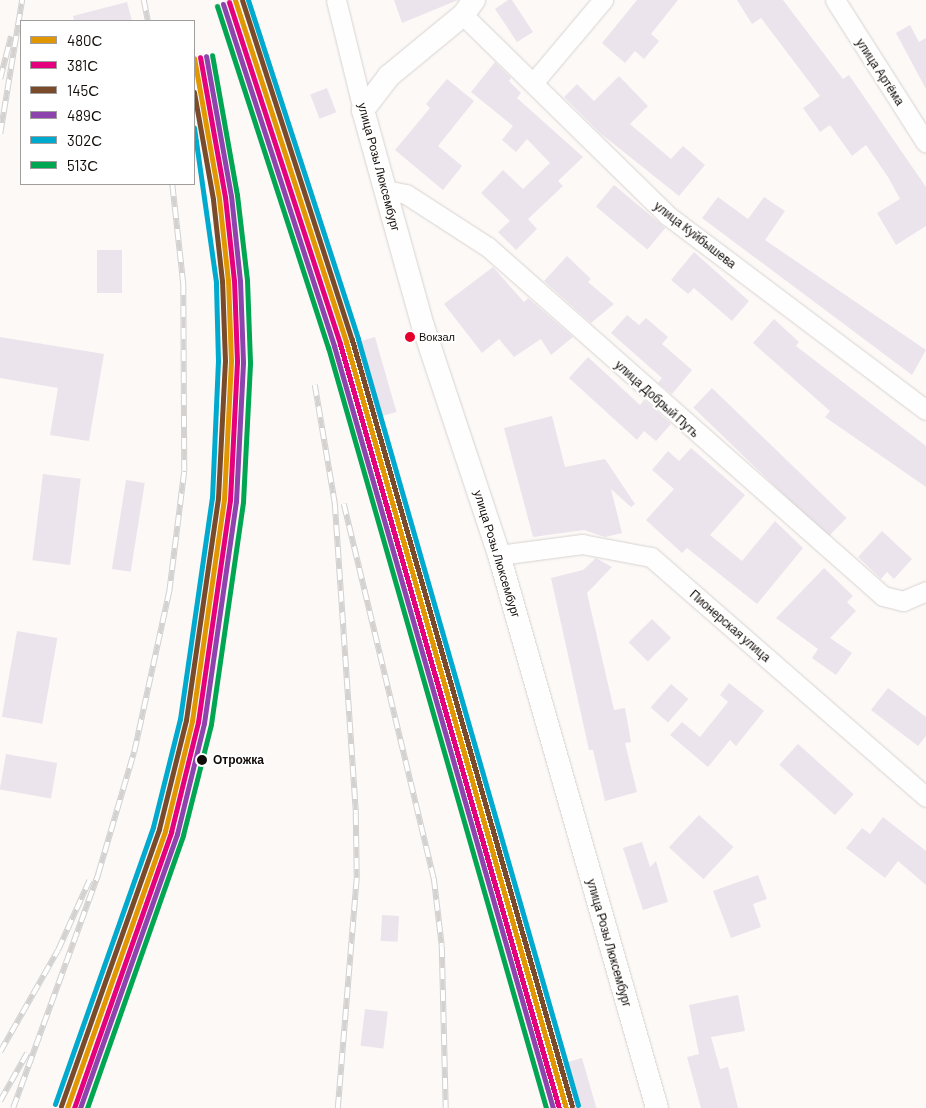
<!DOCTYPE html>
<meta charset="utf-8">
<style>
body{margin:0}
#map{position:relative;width:926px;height:1108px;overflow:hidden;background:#fcf9f7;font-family:Barlow,sans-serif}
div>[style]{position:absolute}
.building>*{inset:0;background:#ebe4ec;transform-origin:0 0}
.roads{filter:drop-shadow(0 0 1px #d8d3d0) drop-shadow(0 0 1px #d8d3d0)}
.minor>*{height:19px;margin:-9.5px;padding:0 9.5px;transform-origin:9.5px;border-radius:9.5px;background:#fffefe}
.tertiary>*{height:22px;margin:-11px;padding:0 11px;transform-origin:11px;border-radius:11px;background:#fffefe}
.rail>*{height:5.5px;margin-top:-2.75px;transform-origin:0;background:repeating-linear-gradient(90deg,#fff 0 11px,#d3d2d1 0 22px);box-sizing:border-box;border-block:1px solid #d3d2d1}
.rail-1>*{height:5px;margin:-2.5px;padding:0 2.5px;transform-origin:2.5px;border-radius:2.5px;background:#e09701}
.rail-2>*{height:5px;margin:-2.5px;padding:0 2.5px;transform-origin:2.5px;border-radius:2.5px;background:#e5007d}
.rail-3>*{height:5px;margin:-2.5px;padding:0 2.5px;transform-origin:2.5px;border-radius:2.5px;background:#7a4b2a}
.rail-4>*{height:5px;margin:-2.5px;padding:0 2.5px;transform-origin:2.5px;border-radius:2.5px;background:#8e44ad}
.rail-5>*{height:5px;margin:-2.5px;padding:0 2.5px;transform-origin:2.5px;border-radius:2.5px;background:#00a9ce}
.rail-6>*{height:5px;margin:-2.5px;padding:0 2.5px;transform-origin:2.5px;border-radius:2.5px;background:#00a651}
.dots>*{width:14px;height:14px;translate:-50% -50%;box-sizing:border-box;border:2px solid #fff;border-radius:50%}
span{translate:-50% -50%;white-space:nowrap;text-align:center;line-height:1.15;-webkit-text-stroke:4px #fff;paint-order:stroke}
.bus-label{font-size:11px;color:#120c09}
.left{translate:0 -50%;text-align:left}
.street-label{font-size:12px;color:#120c09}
.stop-label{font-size:12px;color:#120c09;font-weight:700}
.legend{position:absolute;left:20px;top:20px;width:175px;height:165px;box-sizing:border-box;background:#fff;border:1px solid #a09e9d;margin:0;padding:6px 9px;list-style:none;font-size:15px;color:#120c09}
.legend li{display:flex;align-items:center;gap:10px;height:25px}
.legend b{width:25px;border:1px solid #a09e9d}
</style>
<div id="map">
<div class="building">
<i style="clip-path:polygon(394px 0,458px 0,402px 23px)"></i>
<i style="clip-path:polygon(508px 0,512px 0,533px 32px,517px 42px,495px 9px)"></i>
<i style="clip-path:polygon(637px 0,678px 0,651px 34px,659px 41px,644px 59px,635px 51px,625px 63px,602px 43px)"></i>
<i style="clip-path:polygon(737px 0,783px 0,843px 79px,849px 75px,926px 187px,926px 226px,896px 245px,877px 213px,900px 199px,888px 177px,866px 145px,852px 156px,830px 125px,820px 132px,803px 108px,820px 96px,761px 18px,752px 24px)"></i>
<i style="clip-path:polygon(127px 2px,132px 21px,74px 21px,73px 16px)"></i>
<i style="clip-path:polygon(910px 25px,919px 42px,926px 38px,926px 89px,896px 33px)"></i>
<i style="clip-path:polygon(495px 62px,511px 78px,509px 81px,521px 93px,517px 98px,583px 157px,558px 181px,563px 186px,528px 219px,537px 229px,516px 250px,498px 232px,510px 221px,481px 193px,503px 170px,523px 189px,550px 163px,527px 139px,516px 152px,502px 140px,513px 126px,471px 92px)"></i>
<i style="clip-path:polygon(619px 76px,648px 106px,630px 124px,671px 159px,683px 146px,705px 165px,679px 196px,600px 133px,564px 97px,577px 84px,594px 101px)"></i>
<i style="clip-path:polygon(447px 79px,474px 101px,438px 146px,462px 166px,443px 190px,395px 150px,430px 108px,426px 104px)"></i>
<i style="left:327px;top:88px;width:26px;height:18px;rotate:69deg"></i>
<i style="left:614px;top:185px;width:67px;height:28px;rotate:40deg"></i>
<i style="clip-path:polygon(718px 197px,748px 219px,764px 197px,785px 211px,765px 240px,926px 350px,912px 375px,702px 218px)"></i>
<i style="left:97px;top:250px;width:25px;height:43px"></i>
<i style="clip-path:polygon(694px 252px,749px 301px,732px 321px,694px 288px,688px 294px,671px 280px)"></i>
<i style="clip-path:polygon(567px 256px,591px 279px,588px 282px,614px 304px,591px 323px,544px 281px)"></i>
<i style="clip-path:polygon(493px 267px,524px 302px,528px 298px,573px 337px,551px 355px,541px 339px,514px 357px,499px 339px,482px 353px,444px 304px)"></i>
<i style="clip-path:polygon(627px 315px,639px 325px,646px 318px,668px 337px,662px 344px,692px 370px,672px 394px,658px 383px,662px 378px,611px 333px)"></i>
<i style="clip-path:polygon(774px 319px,799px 342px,796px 346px,926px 446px,926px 487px,825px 417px,830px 411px,753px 343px)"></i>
<i style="clip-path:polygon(0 337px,104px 354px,89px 441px,50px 435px,58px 388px,0 378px)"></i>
<i style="left:375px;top:337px;width:78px;height:22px;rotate:74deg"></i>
<i style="clip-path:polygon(588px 357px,640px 405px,644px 400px,671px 424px,656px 441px,644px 431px,637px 440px,569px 378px)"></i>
<i style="left:712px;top:388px;width:187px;height:27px;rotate:44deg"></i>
<i style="clip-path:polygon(552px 416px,565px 467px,605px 459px,635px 504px,631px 507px,611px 489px,622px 533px,605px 537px,584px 530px,533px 537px,504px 428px)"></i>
<i style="clip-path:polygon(691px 448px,745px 495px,710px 535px,742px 561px,775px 521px,803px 548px,757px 604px,687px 548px,682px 553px,646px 520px,674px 489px,652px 470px,668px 451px,679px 461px)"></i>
<i style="left:43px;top:474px;width:38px;height:87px;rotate:7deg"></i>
<i style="left:126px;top:480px;width:19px;height:90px;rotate:9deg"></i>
<i style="clip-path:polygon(882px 531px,912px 559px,894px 579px,887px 572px,881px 579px,858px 557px)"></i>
<i style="clip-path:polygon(596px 558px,612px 567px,587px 593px,614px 710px,625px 708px,631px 742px,625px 743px,637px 792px,605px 801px,593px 750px,589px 750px,551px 578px,583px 570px)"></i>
<i style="clip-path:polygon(824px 568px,853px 596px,847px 602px,856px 611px,830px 638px,852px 653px,836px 675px,812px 658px,818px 649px,776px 618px)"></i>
<i style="left:652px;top:619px;width:27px;height:33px;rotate:45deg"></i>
<i style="left:17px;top:631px;width:41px;height:87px;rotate:10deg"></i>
<i style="clip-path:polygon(729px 683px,764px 711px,736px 746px,730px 740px,708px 767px,670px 735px,682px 722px,700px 737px,728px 702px,720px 695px)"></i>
<i style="left:671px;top:684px;width:23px;height:31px;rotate:41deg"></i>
<i style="clip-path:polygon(888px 688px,926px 717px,926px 736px,918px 746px,871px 710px)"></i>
<i style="left:798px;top:744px;width:75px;height:28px;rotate:42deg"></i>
<i style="left:6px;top:754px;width:52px;height:36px;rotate:10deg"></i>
<i style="left:699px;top:815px;width:47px;height:44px;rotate:43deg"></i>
<i style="clip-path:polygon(883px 817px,926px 851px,926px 885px,898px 861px,885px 878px,846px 848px,862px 828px,870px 834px)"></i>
<i style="clip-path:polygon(642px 842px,650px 867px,656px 861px,668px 902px,643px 910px,623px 848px)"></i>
<i style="clip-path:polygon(758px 875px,767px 899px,753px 904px,761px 927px,731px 938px,713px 891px)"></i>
<i style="left:382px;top:915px;width:17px;height:26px;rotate:3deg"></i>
<i style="clip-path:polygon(738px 995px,745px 1031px,711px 1037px,720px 1069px,728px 1067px,738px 1108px,701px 1108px,687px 1057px,699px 1054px,689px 1005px)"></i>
<i style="left:365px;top:1009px;width:23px;height:37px;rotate:7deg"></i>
<i style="left:582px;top:1058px;width:52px;height:20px;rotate:74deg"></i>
</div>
<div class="roads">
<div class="minor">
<i style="left:336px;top:0;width:113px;rotate:76.2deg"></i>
<i style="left:835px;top:0;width:169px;rotate:57.5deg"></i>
<i style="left:463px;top:15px;width:286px;rotate:44.4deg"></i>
<i style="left:667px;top:215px;width:324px;rotate:37deg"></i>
<i style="left:533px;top:83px;width:109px;rotate:-49.9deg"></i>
<i style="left:385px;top:190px;width:21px;rotate:11deg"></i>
<i style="left:406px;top:194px;width:98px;rotate:32.9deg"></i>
<i style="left:488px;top:247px;width:527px;rotate:41.46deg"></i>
<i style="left:883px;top:596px;width:21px;rotate:14deg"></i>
<i style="left:903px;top:601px;width:25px;rotate:-23deg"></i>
<i style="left:499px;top:555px;width:84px;rotate:-7.5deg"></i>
<i style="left:582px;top:544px;width:70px;rotate:10.7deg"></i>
<i style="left:651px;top:557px;width:365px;rotate:41.1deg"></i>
</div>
<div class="tertiary">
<i style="left:474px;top:0;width:19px;rotate:126deg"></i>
<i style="left:463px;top:15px;width:96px;rotate:140.5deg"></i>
<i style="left:389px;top:76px;width:43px;rotate:127.4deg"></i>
<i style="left:363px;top:110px;width:224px;rotate:74.5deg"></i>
<i style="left:423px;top:326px;width:241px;rotate:71.6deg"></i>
<i style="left:499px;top:555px;width:575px;rotate:74.05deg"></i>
</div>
</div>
<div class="rail">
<i style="left:144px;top:0;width:21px;rotate:79deg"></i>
<i style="left:0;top:79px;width:44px;rotate:-75.7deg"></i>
<i style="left:0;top:134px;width:136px;rotate:-80.7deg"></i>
<i style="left:315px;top:385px;width:120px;rotate:80.4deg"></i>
<i style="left:335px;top:503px;width:312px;rotate:86.1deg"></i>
<i style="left:356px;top:814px;width:64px;rotate:89.1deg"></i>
<i style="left:357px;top:878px;width:231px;rotate:94.7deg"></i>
<i style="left:344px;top:504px;width:385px;rotate:76.5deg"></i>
<i style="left:434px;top:878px;width:68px;rotate:83.3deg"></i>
<i style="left:442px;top:946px;width:162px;rotate:88.6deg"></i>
<i style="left:0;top:1052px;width:117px;rotate:-60.4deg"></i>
<i style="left:58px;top:950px;width:76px;rotate:-65.8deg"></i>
<i style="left:0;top:1101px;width:55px;rotate:-60.6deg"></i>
<i style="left:13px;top:1108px;width:249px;rotate:-70deg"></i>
<i style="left:98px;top:874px;width:127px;rotate:-73.6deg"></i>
<i style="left:134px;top:752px;width:164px;rotate:-77.7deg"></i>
<i style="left:169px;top:592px;width:122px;rotate:-82.9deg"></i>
<i style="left:184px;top:471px;width:187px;rotate:-90.3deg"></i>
<i style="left:183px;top:284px;width:101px;rotate:-96.3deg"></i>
</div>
<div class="rail-1">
<i style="left:235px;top:0;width:360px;rotate:72deg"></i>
<i style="left:346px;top:342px;width:797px;rotate:73.98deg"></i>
<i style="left:67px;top:1108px;width:294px;rotate:-70.5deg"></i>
<i style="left:165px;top:831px;width:113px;rotate:-76.2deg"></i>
<i style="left:192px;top:721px;width:224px;rotate:-81.8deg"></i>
<i style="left:224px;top:499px;width:138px;rotate:-87.1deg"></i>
<i style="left:231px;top:361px;width:80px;rotate:-92.1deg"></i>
<i style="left:228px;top:281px;width:83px;rotate:-96.2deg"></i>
<i style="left:219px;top:198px;width:142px;rotate:-100.1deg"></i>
</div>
<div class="rail-2">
<i style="left:229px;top:2px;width:360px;rotate:72deg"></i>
<i style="left:340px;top:344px;width:795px;rotate:74.01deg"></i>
<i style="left:74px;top:1108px;width:293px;rotate:-70.6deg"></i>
<i style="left:171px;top:832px;width:113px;rotate:-76.2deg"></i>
<i style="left:198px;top:722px;width:224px;rotate:-81.8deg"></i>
<i style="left:230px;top:500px;width:139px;rotate:-87.1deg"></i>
<i style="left:237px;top:361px;width:80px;rotate:-92.1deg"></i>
<i style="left:234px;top:281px;width:84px;rotate:-96.1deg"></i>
<i style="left:225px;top:197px;width:142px;rotate:-100.1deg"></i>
</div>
<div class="rail-3">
<i style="left:242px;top:0;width:357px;rotate:72.1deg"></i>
<i style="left:352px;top:340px;width:797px;rotate:73.98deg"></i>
<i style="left:61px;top:1106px;width:294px;rotate:-70.5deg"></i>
<i style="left:159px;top:829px;width:112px;rotate:-76.1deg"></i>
<i style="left:186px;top:720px;width:224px;rotate:-81.8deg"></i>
<i style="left:218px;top:498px;width:137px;rotate:-87.1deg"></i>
<i style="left:225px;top:361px;width:80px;rotate:-92.1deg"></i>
<i style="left:222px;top:281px;width:82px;rotate:-96.3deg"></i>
<i style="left:213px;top:199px;width:109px;rotate:-100.1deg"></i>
</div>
<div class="rail-4">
<i style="left:223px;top:4px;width:360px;rotate:72deg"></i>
<i style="left:334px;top:346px;width:793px;rotate:73.97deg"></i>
<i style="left:80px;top:1108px;width:291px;rotate:-70.5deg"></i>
<i style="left:177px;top:834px;width:114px;rotate:-76.3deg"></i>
<i style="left:204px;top:723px;width:224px;rotate:-81.8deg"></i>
<i style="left:236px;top:501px;width:139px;rotate:-87.1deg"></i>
<i style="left:243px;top:362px;width:81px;rotate:-92.1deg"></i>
<i style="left:240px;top:281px;width:85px;rotate:-96deg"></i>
<i style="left:231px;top:196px;width:142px;rotate:-100.1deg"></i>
</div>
<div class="rail-5">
<i style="left:248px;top:0;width:356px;rotate:72deg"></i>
<i style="left:358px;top:339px;width:797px;rotate:73.98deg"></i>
<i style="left:55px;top:1104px;width:294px;rotate:-70.5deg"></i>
<i style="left:153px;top:827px;width:111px;rotate:-76deg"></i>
<i style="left:180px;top:719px;width:223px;rotate:-81.8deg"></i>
<i style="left:212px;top:498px;width:137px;rotate:-87.5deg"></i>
<i style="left:218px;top:361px;width:79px;rotate:-91.5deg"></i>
<i style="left:216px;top:282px;width:156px;rotate:-98.1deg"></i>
</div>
<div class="rail-6">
<i style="left:217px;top:6px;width:359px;rotate:72deg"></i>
<i style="left:328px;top:347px;width:792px;rotate:74.01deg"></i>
<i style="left:87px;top:1108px;width:289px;rotate:-70.6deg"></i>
<i style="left:183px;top:835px;width:114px;rotate:-75.8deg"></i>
<i style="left:211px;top:724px;width:224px;rotate:-81.8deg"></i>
<i style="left:243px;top:502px;width:140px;rotate:-87.1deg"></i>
<i style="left:250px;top:362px;width:82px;rotate:-92.1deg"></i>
<i style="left:247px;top:280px;width:86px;rotate:-96.7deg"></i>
<i style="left:237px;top:195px;width:142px;rotate:-100.1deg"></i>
</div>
<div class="dots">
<i style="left:410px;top:337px;background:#e4002b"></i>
<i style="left:202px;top:760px;background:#120c09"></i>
</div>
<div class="bus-label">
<span class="left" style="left:419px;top:337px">Вокзал</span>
</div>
<div class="street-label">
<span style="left:880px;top:72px;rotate:57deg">улица Артёма</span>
<span style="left:379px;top:167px;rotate:75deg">улица Розы Люксембург</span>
<span style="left:695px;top:235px;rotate:38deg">улица Куйбышева</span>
<span style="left:657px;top:399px;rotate:42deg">улица Добрый Путь</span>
<span style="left:497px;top:554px;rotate:73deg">улица Розы Люксембург</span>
<span style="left:730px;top:626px;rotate:41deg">Пионерская улица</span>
<span style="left:609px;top:943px;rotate:74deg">улица Розы Люксембург</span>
</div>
<div class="stop-label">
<span class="left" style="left:213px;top:760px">Отрожка</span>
</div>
<ul class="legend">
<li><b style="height:6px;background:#e09701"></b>480С</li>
<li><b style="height:6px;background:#e5007d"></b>381С</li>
<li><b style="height:6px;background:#7a4b2a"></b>145С</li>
<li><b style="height:6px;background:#8e44ad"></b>489С</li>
<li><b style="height:6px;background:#00a9ce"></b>302С</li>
<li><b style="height:6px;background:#00a651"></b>513С</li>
</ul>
</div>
